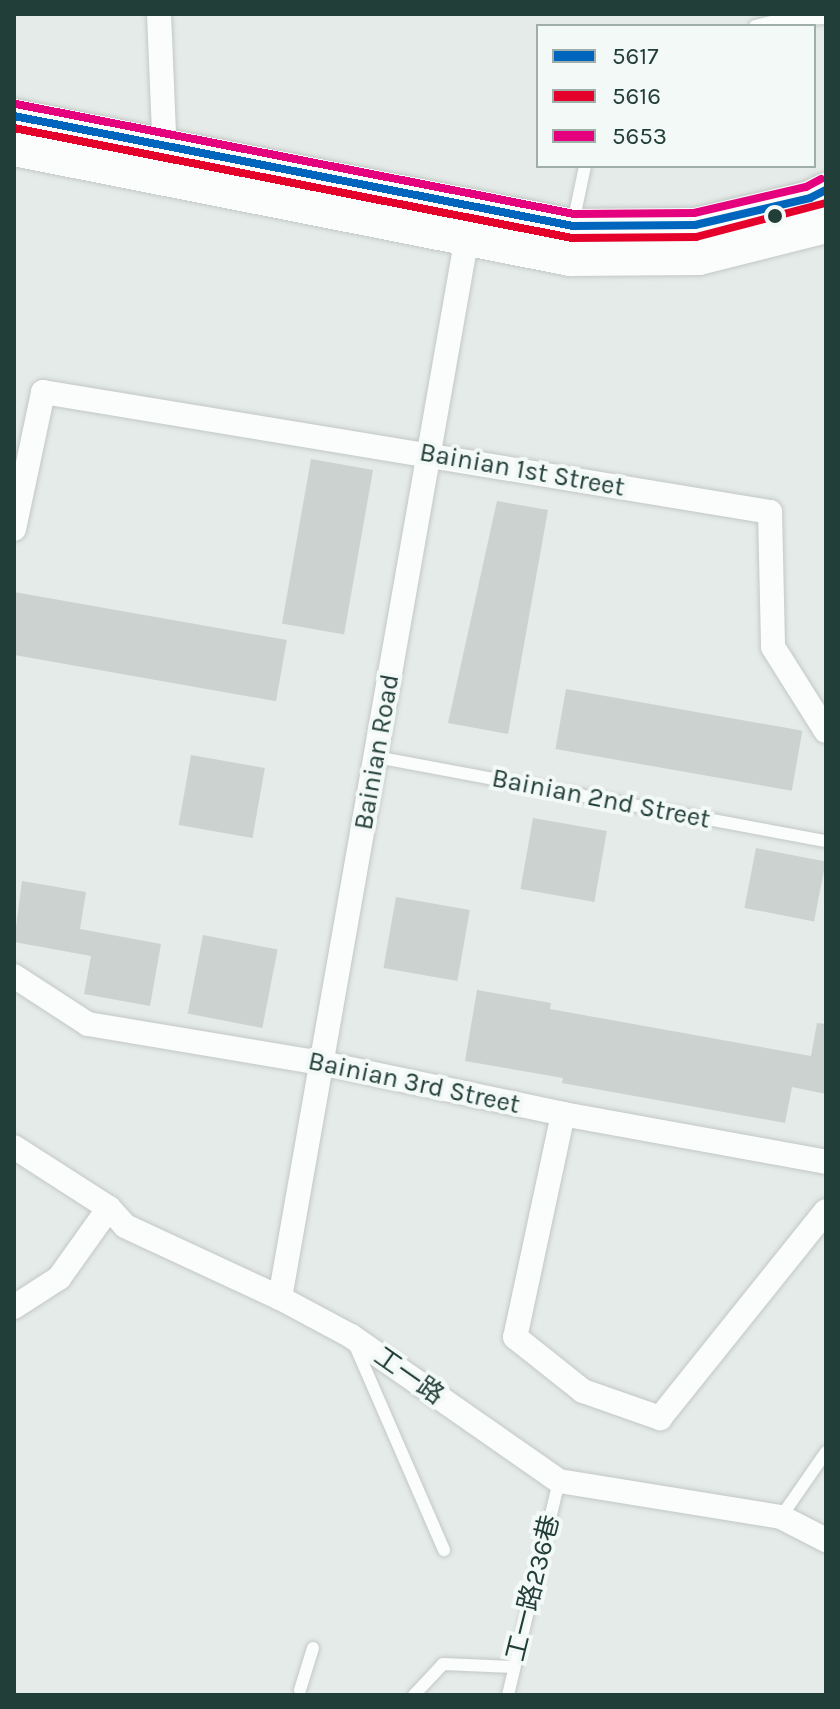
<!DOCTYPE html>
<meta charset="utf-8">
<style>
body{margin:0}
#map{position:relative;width:840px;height:1709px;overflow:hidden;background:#e5ebe8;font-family:Karla,"Noto Sans TC",sans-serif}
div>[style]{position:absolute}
.building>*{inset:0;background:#ccd2d0;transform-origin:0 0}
.roads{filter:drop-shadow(0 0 2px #c2c8c5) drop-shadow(0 0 2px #c2c8c5)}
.service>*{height:12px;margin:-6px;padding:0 6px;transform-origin:6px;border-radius:6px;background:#fbfcfc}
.minor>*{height:24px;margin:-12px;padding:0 12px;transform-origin:12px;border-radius:12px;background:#fbfcfc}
.secondary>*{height:34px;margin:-17px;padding:0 17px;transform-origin:17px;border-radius:17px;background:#fbfcfc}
.bus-1>*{height:8px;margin:-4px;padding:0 4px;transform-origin:4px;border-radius:4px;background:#0065bd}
.bus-2>*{height:8px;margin:-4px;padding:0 4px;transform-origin:4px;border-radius:4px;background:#e4002b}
.bus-3>*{height:8px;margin:-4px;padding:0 4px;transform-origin:4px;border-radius:4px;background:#e5007d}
.dots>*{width:22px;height:22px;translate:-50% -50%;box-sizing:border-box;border:4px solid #f3f9f7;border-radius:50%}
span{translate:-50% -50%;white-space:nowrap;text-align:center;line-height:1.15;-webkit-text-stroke:8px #f3f9f7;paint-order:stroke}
.street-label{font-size:26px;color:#223e38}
.frame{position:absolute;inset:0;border:16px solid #223e38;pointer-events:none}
.legend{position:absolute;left:536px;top:24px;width:280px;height:144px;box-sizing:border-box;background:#f3f9f7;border:2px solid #9faeab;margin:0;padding:10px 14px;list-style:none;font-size:24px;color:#223e38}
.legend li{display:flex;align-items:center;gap:16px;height:40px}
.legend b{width:40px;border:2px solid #9faeab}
</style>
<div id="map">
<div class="building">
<i style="left:311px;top:459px;width:63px;height:167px;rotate:10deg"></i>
<i style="clip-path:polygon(497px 501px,548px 510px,508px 734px,448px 723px)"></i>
<i style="left:14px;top:592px;width:277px;height:62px;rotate:10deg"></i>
<i style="left:566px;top:689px;width:240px;height:61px;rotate:10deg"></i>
<i style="left:191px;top:755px;width:75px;height:71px;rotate:10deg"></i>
<i style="left:533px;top:818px;width:75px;height:72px;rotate:10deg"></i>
<i style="left:756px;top:848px;width:71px;height:61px;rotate:11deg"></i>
<i style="clip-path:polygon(22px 881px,86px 892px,80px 929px,161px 944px,150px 1006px,84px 994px,91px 956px,14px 942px)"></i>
<i style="left:396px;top:897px;width:75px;height:72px;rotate:10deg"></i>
<i style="left:203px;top:935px;width:76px;height:80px;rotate:11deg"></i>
<i style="clip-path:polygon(477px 990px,551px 1003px,550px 1009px,811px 1056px,817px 1023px,826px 1024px,826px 1094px,792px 1087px,785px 1123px,562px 1083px,563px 1078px,465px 1061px)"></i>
</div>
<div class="roads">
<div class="service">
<i style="left:755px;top:26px;width:29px;rotate:-14deg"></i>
<i style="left:783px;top:19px;width:43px;rotate:-1.3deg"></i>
<i style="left:573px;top:223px;width:58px;rotate:-78.1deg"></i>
<i style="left:376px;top:757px;width:458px;rotate:10.6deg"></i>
<i style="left:354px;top:1343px;width:226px;rotate:66.5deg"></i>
<i style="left:781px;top:1517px;width:79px;rotate:-55.3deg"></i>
<i style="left:300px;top:1690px;width:44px;rotate:-72.8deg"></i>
<i style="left:414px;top:1695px;width:42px;rotate:-46.9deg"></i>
<i style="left:443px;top:1664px;width:70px;rotate:2.5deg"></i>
<i style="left:508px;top:1695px;width:220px;rotate:-76.6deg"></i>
</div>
<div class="minor">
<i style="left:159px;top:14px;width:146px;rotate:87.6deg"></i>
<i style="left:14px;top:529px;width:140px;rotate:-78deg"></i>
<i style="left:43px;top:392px;width:737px;rotate:9.37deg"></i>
<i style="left:770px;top:512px;width:135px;rotate:88.7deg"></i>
<i style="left:773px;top:647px;width:99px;rotate:57.8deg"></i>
<i style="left:14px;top:976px;width:88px;rotate:33deg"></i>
<i style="left:88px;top:1024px;width:237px;rotate:9.5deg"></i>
<i style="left:322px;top:1063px;width:246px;rotate:11.9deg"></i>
<i style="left:563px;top:1114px;width:267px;rotate:10.3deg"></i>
<i style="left:563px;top:1114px;width:228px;rotate:102.1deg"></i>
<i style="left:515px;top:1337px;width:87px;rotate:38.5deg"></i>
<i style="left:583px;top:1391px;width:82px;rotate:19.3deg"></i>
<i style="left:660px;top:1418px;width:265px;rotate:-51.3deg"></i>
<i style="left:14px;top:1147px;width:113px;rotate:32.7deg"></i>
<i style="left:109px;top:1208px;width:24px;rotate:48deg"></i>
<i style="left:125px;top:1226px;width:171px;rotate:24.9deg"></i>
<i style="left:280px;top:1298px;width:81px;rotate:28.2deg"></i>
<i style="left:351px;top:1336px;width:254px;rotate:34.9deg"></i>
<i style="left:559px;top:1481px;width:225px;rotate:9.2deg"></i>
<i style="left:781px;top:1517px;width:51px;rotate:27.1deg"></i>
<i style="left:280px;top:1298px;width:1090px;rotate:-80.01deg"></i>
<i style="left:14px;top:1307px;width:54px;rotate:-32.8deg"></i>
<i style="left:59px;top:1278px;width:86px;rotate:-54.5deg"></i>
</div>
<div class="secondary">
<i style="left:14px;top:116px;width:570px;rotate:11.13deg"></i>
<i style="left:573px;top:226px;width:122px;rotate:-0.5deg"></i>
<i style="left:695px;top:225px;width:118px;rotate:-13.2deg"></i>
<i style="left:810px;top:198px;width:18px;rotate:-27deg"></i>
<i style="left:14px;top:149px;width:567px;rotate:11.19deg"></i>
<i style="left:570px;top:259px;width:129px;rotate:-0.4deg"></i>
<i style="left:699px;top:258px;width:131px;rotate:-14.1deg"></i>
</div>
</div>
<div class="bus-1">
<i style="left:14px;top:116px;width:570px;rotate:11.13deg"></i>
<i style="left:573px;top:226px;width:122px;rotate:-0.5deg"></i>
<i style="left:695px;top:225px;width:118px;rotate:-13.2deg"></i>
<i style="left:810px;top:198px;width:18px;rotate:-27deg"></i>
</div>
<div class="bus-2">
<i style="left:14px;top:128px;width:569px;rotate:11.15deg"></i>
<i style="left:572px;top:238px;width:124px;rotate:-0.5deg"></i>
<i style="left:696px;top:237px;width:134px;rotate:-14.7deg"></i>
</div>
<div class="bus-3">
<i style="left:16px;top:104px;width:569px;rotate:11.15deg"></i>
<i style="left:574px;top:214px;width:120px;rotate:-0.5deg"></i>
<i style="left:694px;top:213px;width:115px;rotate:-13.1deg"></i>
<i style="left:806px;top:187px;width:17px;rotate:-28deg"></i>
</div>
<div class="dots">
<i style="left:775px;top:216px;background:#223e38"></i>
</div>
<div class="street-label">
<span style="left:522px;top:470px;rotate:10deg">Bainian 1st Street</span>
<span style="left:377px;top:752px;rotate:-80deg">Bainian Road</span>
<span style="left:601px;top:799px;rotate:11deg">Bainian 2nd Street</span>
<span style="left:414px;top:1083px;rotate:12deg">Bainian 3rd Street</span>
<span style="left:409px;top:1376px;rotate:35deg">工一路</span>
<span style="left:533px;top:1588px;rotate:-76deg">工一路236巷</span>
</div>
<div class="frame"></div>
<ul class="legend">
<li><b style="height:10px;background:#0065bd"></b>5617</li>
<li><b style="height:10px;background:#e4002b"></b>5616</li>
<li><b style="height:10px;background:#e5007d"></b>5653</li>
</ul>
</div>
